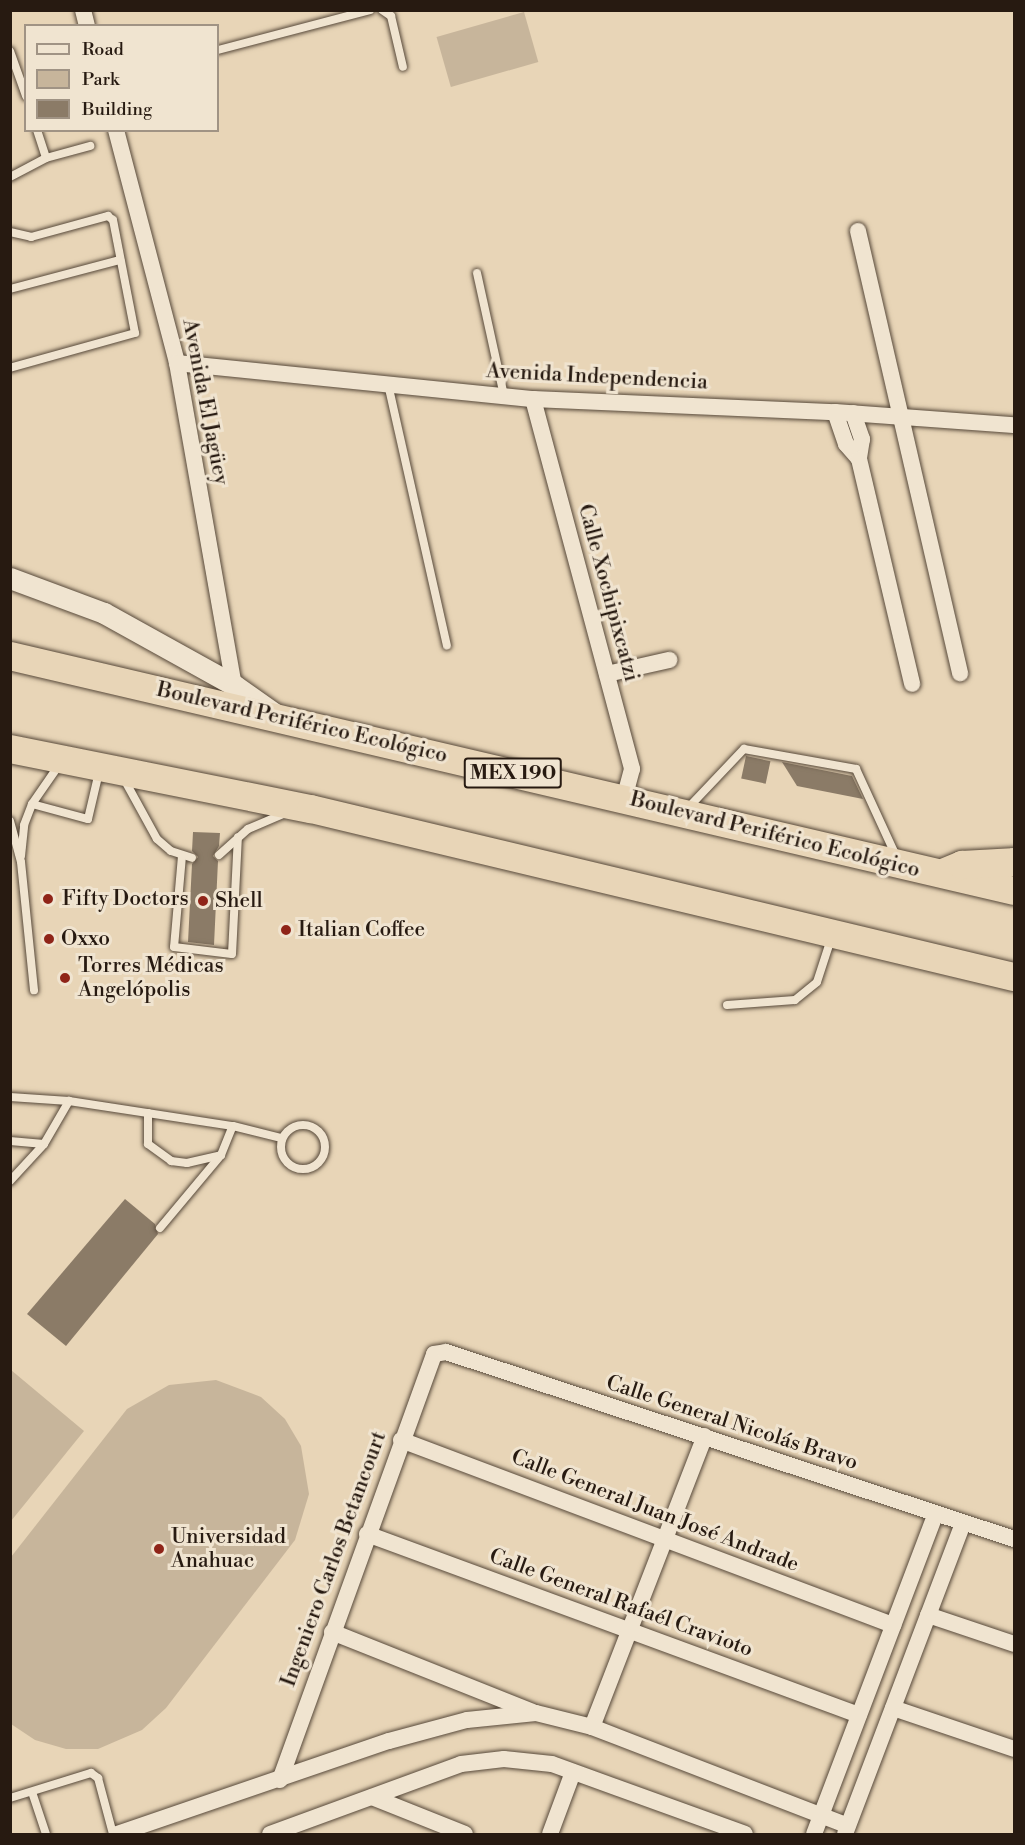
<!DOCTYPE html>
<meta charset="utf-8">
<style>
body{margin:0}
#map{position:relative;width:1025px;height:1845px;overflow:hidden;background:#e8d5b7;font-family:"Libre Bodoni",serif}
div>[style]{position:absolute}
.green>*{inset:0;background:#c7b59b;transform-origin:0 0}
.building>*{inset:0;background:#8b7b67;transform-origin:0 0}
.roads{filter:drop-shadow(0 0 2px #57493a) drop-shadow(0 0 2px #57493a)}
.service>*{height:8px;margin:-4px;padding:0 4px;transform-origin:4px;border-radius:4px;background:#f0e4d0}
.service>.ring{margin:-4px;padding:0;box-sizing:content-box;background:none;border:8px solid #f0e4d0;border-radius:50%}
.minor>*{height:16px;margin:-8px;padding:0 8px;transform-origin:8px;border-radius:8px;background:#f0e4d0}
.tertiary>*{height:21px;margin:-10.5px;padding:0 10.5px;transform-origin:10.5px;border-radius:10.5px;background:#f0e4d0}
.trunk>*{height:28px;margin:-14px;padding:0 14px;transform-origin:14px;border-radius:14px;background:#e8d5b7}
.dots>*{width:16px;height:16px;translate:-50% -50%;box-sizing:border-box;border:3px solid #f0e4d0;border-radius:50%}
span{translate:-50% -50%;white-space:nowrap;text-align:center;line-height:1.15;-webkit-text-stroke:6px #f0e4d0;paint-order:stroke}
.shield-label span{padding:2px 4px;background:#f0e4d0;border:2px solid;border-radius:4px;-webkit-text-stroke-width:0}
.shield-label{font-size:20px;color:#271a11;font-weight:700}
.street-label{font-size:21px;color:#271a11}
.poi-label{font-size:21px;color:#271a11}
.left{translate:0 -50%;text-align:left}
.frame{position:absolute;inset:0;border:12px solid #271a11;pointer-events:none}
.legend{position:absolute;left:24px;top:24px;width:195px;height:108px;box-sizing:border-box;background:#f0e4d0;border:2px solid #a09384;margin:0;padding:8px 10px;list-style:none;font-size:18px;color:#271a11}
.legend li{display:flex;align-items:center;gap:12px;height:30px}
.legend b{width:30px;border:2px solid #a09384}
</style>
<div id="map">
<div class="green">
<i style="left:524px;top:12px;width:52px;height:91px;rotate:74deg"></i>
<i style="clip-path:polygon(11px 1370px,84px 1431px,11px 1521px)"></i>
<i style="clip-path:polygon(216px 1380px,261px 1397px,285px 1419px,301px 1446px,309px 1494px,295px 1540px,166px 1708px,142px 1730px,98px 1749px,66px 1749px,35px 1740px,11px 1724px,11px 1557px,127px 1409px,169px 1385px)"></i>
</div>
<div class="building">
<i style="left:746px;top:756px;width:25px;height:23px;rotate:12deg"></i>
<i style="clip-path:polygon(782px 762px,852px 776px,863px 799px,797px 786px)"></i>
<i style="clip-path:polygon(193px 832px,220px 833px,219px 846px,213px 856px,218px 861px,214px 945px,188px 942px,192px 864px,198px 857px,192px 851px)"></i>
<i style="clip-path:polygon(125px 1199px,155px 1224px,158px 1234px,66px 1346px,27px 1314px)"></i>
</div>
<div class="roads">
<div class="service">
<i style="left:382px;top:10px;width:11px;rotate:34deg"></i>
<i style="left:391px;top:16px;width:52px;rotate:76.8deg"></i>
<i style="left:218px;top:50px;width:157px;rotate:-14.7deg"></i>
<i style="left:10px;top:51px;width:48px;rotate:70.4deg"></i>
<i style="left:37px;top:130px;width:29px;rotate:72deg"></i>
<i style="left:10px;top:177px;width:41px;rotate:-27.8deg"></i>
<i style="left:46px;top:158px;width:46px;rotate:-15.3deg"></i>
<i style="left:10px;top:232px;width:22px;rotate:13deg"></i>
<i style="left:31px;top:237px;width:80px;rotate:-15.3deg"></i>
<i style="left:108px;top:216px;width:6px;rotate:39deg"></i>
<i style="left:113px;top:220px;width:115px;rotate:79deg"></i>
<i style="left:135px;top:333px;width:130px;rotate:164.4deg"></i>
<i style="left:477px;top:273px;width:126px;rotate:77.6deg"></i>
<i style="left:10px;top:289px;width:114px;rotate:-14.8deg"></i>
<i style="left:388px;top:384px;width:268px;rotate:77.3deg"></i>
<i style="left:124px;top:779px;width:68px;rotate:61.2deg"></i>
<i style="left:157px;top:839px;width:18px;rotate:41deg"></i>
<i style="left:171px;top:851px;width:22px;rotate:18deg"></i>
<i style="left:32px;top:804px;width:58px;rotate:15deg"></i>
<i style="left:88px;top:819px;width:48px;rotate:-76.8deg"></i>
<i style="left:687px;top:809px;width:83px;rotate:-46.5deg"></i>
<i style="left:744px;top:749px;width:114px;rotate:10.1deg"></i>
<i style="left:856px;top:769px;width:96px;rotate:65.3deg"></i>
<i style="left:10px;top:821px;width:42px;rotate:75deg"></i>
<i style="left:21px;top:862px;width:129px;rotate:84.2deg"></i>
<i style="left:219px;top:855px;width:39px;rotate:-42deg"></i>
<i style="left:248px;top:829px;width:38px;rotate:-23deg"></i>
<i style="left:21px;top:856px;width:31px;rotate:-84deg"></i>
<i style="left:24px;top:825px;width:22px;rotate:-69deg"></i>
<i style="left:32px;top:804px;width:47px;rotate:-55.3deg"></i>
<i style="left:182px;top:856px;width:91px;rotate:95deg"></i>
<i style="left:174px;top:947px;width:58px;rotate:6.9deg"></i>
<i style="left:232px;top:954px;width:117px;rotate:-87.1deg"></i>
<i style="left:727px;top:1005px;width:68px;rotate:-4.2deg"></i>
<i style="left:795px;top:1000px;width:28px;rotate:-39deg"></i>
<i style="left:817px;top:982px;width:45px;rotate:-72deg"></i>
<i style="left:10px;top:1097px;width:59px;rotate:3.9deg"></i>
<i style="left:69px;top:1101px;width:166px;rotate:8.7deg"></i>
<i style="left:233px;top:1126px;width:49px;rotate:14deg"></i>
<i style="left:148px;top:1113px;width:31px;rotate:90deg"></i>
<i style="left:148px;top:1144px;width:29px;rotate:36deg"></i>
<i style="left:171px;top:1161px;width:16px;rotate:7deg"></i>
<i style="left:187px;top:1163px;width:35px;rotate:-13deg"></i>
<i class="ring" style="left:281px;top:1125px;width:36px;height:36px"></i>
<i style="left:10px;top:1141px;width:34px;rotate:5deg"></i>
<i style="left:10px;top:1181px;width:50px;rotate:-47.4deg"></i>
<i style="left:44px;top:1144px;width:50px;rotate:-59.8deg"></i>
<i style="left:160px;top:1228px;width:95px;rotate:-50.1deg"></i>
<i style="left:221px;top:1155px;width:31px;rotate:-68deg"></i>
<i style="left:32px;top:1792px;width:44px;rotate:71.6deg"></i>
<i style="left:10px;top:1798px;width:85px;rotate:-17.2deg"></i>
<i style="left:91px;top:1773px;width:9px;rotate:36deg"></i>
<i style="left:98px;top:1778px;width:58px;rotate:75deg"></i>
</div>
<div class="minor">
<i style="left:83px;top:10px;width:16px;rotate:76deg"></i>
<i style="left:116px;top:130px;width:241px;rotate:75.3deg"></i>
<i style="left:177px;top:363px;width:327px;rotate:80deg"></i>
<i style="left:858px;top:231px;width:454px;rotate:77deg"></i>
<i style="left:177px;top:363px;width:358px;rotate:5.8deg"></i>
<i style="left:533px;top:399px;width:302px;rotate:2.5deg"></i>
<i style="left:835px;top:412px;width:179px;rotate:4.2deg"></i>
<i style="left:533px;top:399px;width:383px;rotate:75deg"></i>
<i style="left:632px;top:769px;width:30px;rotate:105deg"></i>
<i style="left:835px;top:412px;width:34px;rotate:71deg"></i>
<i style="left:846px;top:444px;width:20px;rotate:49deg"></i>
<i style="left:853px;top:413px;width:28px;rotate:71deg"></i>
<i style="left:862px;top:439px;width:20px;rotate:99deg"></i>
<i style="left:859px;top:459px;width:231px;rotate:76.7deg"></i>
<i style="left:607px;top:674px;width:64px;rotate:-12.7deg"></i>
<i style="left:401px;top:1440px;width:526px;rotate:20.61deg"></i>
<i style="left:367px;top:1534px;width:524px;rotate:20.2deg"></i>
<i style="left:928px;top:1615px;width:91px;rotate:18.6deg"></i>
<i style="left:332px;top:1632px;width:216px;rotate:21.7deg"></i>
<i style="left:893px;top:1708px;width:128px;rotate:18.7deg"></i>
<i style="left:592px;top:1727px;width:312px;rotate:-68.8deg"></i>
<i style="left:280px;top:1780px;width:453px;rotate:-70.1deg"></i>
<i style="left:434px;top:1354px;width:12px;rotate:-9deg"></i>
<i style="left:446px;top:1352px;width:598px;rotate:18.22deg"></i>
<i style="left:372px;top:1797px;width:100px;rotate:21.7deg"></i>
<i style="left:117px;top:1834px;width:287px;rotate:-18.9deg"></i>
<i style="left:389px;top:1741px;width:81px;rotate:-15.1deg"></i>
<i style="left:467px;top:1720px;width:69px;rotate:-5.8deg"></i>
<i style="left:536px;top:1713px;width:58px;rotate:14deg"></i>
<i style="left:592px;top:1727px;width:274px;rotate:21.1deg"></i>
<i style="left:270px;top:1834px;width:203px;rotate:-20.1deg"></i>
<i style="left:461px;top:1764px;width:43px;rotate:-6.6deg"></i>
<i style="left:504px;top:1759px;width:48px;rotate:5.9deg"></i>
<i style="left:552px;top:1764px;width:205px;rotate:19.9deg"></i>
<i style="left:550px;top:1834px;width:66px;rotate:-69.6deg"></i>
<i style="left:814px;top:1834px;width:341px;rotate:-69.2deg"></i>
<i style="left:845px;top:1834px;width:332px;rotate:-69.2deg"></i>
</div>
<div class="tertiary">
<i style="left:10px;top:578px;width:100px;rotate:20.4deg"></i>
<i style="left:104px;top:613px;width:149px;rotate:29deg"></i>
<i style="left:234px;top:685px;width:50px;rotate:35.3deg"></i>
</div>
<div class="trunk">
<i style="left:10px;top:656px;width:1031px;rotate:13.17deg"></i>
<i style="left:10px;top:749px;width:307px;rotate:11.3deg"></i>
<i style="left:311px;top:809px;width:723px;rotate:13.44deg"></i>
<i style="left:943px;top:873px;width:21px;rotate:-23deg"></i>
<i style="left:962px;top:865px;width:52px;rotate:-3.3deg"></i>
</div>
</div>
<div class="dots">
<i style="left:48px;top:899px;background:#8f2418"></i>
<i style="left:203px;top:901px;background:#8f2418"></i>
<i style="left:286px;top:930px;background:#8f2418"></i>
<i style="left:49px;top:939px;background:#8f2418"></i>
<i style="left:65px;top:978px;background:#8f2418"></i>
<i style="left:159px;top:1549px;background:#8f2418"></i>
</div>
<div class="shield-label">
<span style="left:513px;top:773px">MEX 190</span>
</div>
<div class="street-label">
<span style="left:597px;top:377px;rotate:3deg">Avenida Independencia</span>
<span style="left:205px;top:402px;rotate:79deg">Avenida El Jagüey</span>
<span style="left:608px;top:593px;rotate:75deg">Calle Xochipixcatzi</span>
<span style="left:302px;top:723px;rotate:13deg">Boulevard Periférico Ecológico</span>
<span style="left:775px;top:835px;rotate:14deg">Boulevard Periférico Ecológico</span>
<span style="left:732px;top:1423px;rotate:18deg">Calle General Nicolás Bravo</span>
<span style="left:655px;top:1511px;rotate:21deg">Calle General Juan José Andrade</span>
<span style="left:334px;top:1559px;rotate:-70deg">Ingeniero Carlos Betancourt</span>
<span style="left:621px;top:1603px;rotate:20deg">Calle General Rafaél Cravioto</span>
</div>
<div class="poi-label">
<span class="left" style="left:62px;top:899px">Fifty Doctors</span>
<span class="left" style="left:215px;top:901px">Shell</span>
<span class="left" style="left:298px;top:930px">Italian Coffee</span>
<span class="left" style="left:61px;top:939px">Oxxo</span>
<span class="left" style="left:78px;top:978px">Torres Médicas<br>Angelópolis</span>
<span class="left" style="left:171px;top:1549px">Universidad<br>Anahuac</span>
</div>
<div class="frame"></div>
<ul class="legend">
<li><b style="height:8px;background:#f0e4d0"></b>Road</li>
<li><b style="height:16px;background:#c7b59b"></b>Park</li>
<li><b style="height:16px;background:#8b7b67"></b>Building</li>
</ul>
</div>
